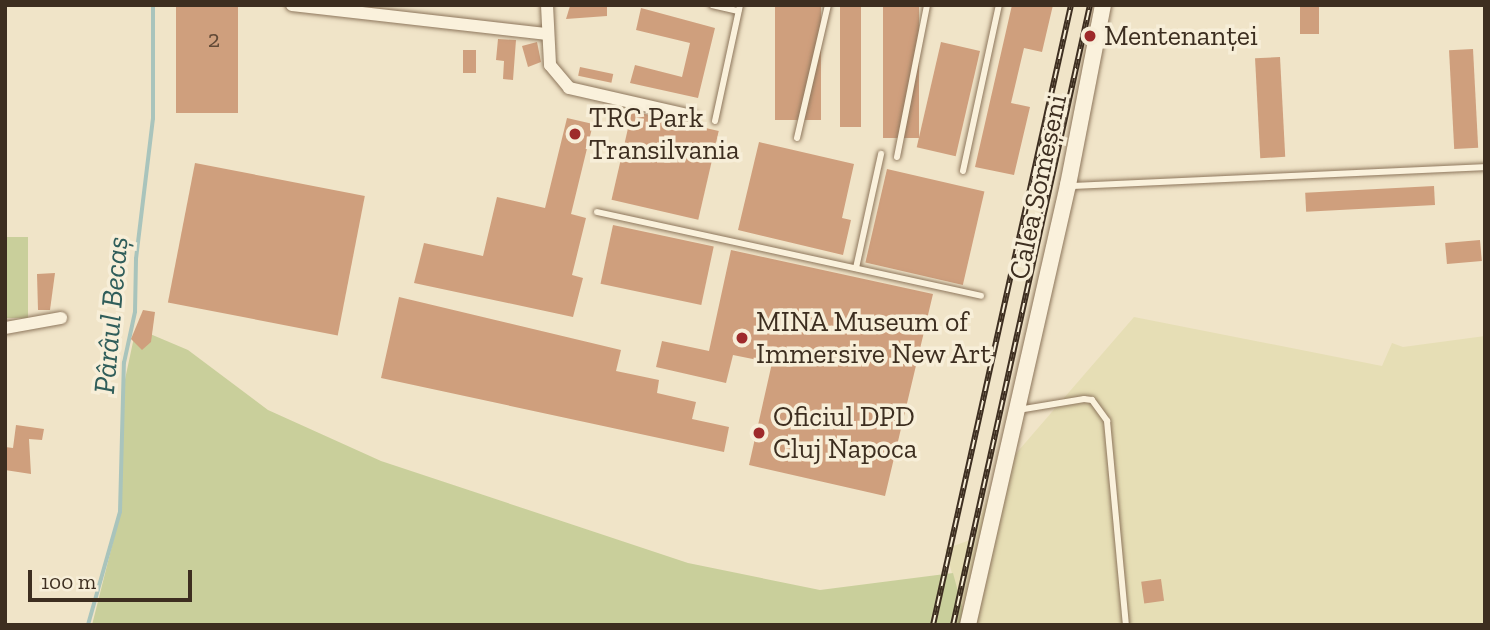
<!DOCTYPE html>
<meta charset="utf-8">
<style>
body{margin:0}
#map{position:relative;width:1490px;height:630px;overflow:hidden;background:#f0e4c8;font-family:"Zilla Slab",serif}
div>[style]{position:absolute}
.farmland>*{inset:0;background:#e6deb5}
.green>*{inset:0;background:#c9cf9b;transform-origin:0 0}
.stream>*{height:3.5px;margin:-1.75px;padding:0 1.75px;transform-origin:1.75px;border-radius:1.75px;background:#a9c4bc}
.building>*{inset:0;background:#cf9f7d;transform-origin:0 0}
.roads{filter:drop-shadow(0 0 2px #8d765c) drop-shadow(0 0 2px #8d765c)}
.lane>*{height:6px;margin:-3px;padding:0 3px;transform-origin:3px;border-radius:3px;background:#faf1dc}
.street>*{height:12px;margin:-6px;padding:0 6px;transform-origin:6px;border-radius:6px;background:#faf1dc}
.secondary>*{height:16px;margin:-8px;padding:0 8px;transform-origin:8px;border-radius:8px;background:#faf1dc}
.rail>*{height:6px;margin-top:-3px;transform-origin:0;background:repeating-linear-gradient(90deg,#f7eed8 0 10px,#3d2e20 0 20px);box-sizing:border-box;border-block:2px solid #3d2e20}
.dots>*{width:19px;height:19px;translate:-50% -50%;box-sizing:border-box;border:4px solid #f7eed8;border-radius:50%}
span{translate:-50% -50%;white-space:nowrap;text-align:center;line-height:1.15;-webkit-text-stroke:7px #f7eed8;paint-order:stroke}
.number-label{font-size:24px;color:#624a37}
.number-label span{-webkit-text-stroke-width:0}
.poi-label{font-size:28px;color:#3d2e20}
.left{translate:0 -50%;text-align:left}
.street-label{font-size:28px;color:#3d2e20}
.water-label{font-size:30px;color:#2f5d5a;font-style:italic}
.frame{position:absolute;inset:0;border:7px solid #3d2e20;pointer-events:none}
.scale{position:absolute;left:28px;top:570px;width:164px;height:32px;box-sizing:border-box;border:4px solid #3d2e20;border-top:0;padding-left:9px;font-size:21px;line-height:24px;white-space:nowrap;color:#3d2e20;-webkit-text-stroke:5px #f7eed8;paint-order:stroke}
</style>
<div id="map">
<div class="farmland">
<i style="clip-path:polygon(1134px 317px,1382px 366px,1392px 343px,1403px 347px,1485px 336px,1485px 625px,967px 625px,945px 549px,973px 539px,994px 479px)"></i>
</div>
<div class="green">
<i style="left:5px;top:237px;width:23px;height:81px"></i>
<i style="clip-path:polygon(136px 328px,188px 350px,268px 410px,381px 461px,688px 563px,820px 590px,953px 573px,967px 625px,92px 625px,121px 510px,124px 384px)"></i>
</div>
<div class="stream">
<i style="left:88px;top:625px;width:117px;rotate:-74.2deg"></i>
<i style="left:120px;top:512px;width:149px;rotate:-88.5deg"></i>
<i style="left:124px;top:363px;width:52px;rotate:-77.8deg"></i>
<i style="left:135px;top:312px;width:53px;rotate:-88.9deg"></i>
<i style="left:136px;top:259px;width:141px;rotate:-83.1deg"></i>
<i style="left:153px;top:119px;width:114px;rotate:-90deg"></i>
</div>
<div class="building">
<i style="left:176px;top:5px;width:62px;height:108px"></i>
<i style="clip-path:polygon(588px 5px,607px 7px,607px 16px,566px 19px,570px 6px)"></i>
<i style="left:775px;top:5px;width:46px;height:115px"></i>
<i style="left:840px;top:5px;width:21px;height:122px"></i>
<i style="left:883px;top:5px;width:36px;height:133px"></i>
<i style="clip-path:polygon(1012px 5px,1053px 5px,1042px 52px,1024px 48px,1011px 103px,1030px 107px,1014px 175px,975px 167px)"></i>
<i style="left:1300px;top:5px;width:19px;height:29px"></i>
<i style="clip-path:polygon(641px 8px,715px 28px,698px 98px,630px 83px,635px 65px,682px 77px,690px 43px,636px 30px)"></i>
<i style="clip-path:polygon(498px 39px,516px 40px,513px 80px,503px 79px,504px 61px,496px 60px)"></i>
<i style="clip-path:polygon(537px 42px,541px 62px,528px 67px,522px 46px)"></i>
<i style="left:941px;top:42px;width:40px;height:108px;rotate:13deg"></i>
<i style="left:1473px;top:49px;width:99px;height:24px;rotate:87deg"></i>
<i style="left:463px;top:50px;width:13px;height:23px"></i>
<i style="left:1280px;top:57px;width:100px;height:25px;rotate:87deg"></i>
<i style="left:580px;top:67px;width:34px;height:9px;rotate:12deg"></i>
<i style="left:632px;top:111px;width:89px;height:91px;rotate:13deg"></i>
<i style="clip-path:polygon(567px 118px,593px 124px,571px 214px,586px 218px,572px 275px,583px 278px,573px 317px,414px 283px,424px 243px,483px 256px,497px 197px,545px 208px)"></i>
<i style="clip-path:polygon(759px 142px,854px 164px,842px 218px,851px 220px,843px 255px,738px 230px)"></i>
<i style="left:195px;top:163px;width:173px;height:142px;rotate:11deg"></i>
<i style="left:887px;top:169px;width:100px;height:96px;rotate:13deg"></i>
<i style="left:1434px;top:186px;width:19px;height:129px;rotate:87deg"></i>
<i style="left:613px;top:225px;width:103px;height:60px;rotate:12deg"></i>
<i style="left:1480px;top:240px;width:21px;height:35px;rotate:85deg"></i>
<i style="clip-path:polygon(731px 250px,933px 294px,885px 496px,749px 465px,772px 363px,733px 355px,726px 383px,656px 367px,662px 341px,709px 351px)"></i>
<i style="clip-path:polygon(55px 273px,50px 310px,38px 310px,37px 274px)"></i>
<i style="clip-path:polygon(399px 297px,621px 350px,616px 371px,659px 380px,657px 393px,696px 402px,692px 419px,729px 427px,724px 452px,381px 378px)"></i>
<i style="clip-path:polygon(143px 310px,155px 312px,151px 342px,142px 350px,131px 339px)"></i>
<i style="clip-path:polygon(16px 425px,44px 429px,42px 440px,29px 439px,31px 474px,5px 470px,5px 447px,13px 448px)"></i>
<i style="left:1161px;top:579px;width:22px;height:20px;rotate:82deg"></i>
</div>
<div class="roads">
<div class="lane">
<i style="left:712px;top:5px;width:27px;rotate:13deg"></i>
<i style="left:715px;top:121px;width:119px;rotate:-77.8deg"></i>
<i style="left:797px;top:138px;width:137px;rotate:-76.9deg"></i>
<i style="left:897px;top:157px;width:155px;rotate:-78.8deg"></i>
<i style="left:963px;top:171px;width:170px;rotate:-77.8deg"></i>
<i style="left:1070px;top:186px;width:415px;rotate:-2.6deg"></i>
<i style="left:597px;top:212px;width:393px;rotate:12.3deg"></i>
<i style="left:856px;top:268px;width:117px;rotate:-77.6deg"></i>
<i style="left:1018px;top:410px;width:67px;rotate:-9.5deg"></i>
<i style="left:1084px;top:399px;width:8px;rotate:7deg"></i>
<i style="left:1092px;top:400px;width:26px;rotate:54deg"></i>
<i style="left:1107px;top:421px;width:205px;rotate:84.7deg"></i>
</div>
<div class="street">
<i style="left:292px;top:5px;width:255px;rotate:6.5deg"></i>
<i style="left:547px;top:5px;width:60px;rotate:87.1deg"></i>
<i style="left:550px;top:65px;width:30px;rotate:50deg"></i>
<i style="left:569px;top:88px;width:126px;rotate:12.8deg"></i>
<i style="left:5px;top:328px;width:57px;rotate:-10.1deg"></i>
</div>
<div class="secondary">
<i style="left:968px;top:625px;width:451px;rotate:-77.2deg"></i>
<i style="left:1068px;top:185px;width:183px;rotate:-79deg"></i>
</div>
</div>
<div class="rail">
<i style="left:933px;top:625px;width:635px;rotate:-77.45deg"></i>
<i style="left:953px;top:625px;width:635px;rotate:-77.54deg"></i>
</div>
<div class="dots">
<i style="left:1090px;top:36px;background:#9e2a2b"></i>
<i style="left:575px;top:134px;background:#9e2a2b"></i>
<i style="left:742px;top:338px;background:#9e2a2b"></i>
<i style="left:759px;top:433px;background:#9e2a2b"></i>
</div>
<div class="number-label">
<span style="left:214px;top:39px">2</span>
</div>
<div class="poi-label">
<span class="left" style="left:1104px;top:36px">Mentenanței</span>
<span class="left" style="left:589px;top:134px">TRC Park<br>Transilvania</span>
<span class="left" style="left:756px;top:338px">MINA Museum of<br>Immersive New Art</span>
<span class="left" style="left:773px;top:433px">Oficiul DPD<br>Cluj Napoca</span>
</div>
<div class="street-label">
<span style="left:1038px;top:187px;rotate:-78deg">Calea Someșeni</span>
</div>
<div class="water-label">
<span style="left:111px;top:315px;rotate:-85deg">Pârâul Becaș</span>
</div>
<div class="frame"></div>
<div class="scale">100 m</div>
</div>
